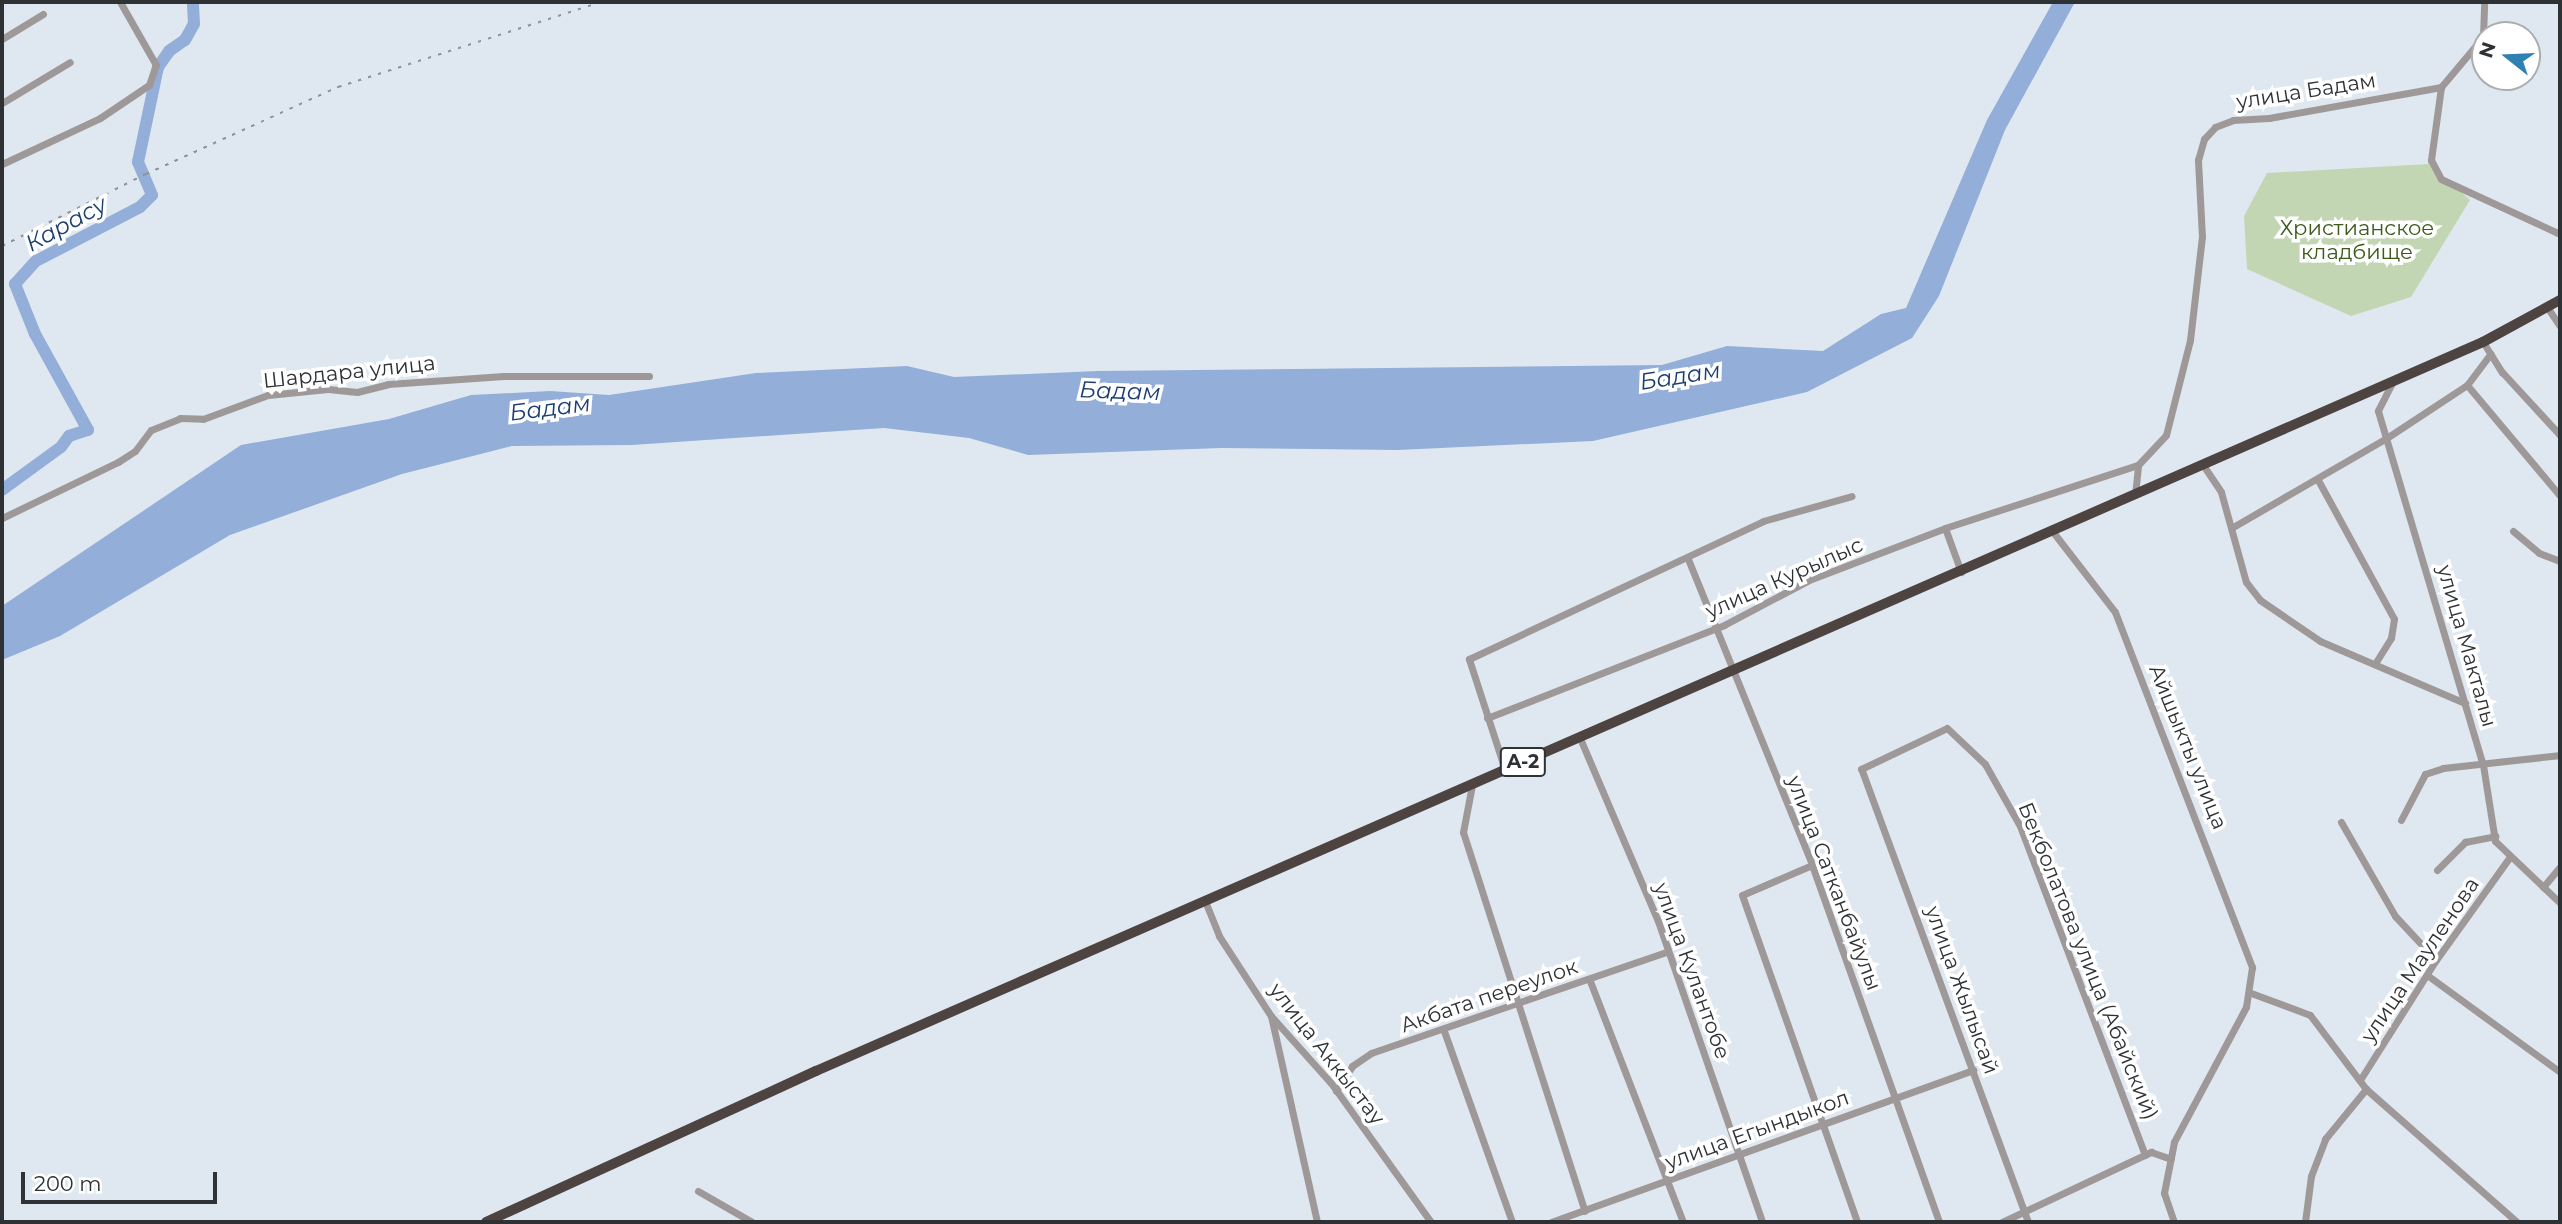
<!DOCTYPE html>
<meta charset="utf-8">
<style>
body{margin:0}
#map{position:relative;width:2562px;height:1224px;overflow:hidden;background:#dfe8f0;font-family:Montserrat,sans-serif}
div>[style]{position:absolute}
.green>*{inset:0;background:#c3d6b3}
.water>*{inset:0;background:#93aed8}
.river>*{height:12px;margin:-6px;padding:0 6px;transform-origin:6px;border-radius:6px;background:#93aed8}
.minor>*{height:7px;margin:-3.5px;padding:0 3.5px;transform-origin:3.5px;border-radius:3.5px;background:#9e9998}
.highway>*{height:10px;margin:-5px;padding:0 5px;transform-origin:5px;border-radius:5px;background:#4d4341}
.rail>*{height:2px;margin-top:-1px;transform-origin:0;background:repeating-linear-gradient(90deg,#8d9499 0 3.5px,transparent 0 10.5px)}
span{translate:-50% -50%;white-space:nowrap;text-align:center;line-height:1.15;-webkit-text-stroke:7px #fff;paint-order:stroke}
.shield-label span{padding:2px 5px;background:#fff;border:2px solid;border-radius:5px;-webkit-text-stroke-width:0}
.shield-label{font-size:19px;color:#2e3235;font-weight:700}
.street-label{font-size:21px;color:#2e3235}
.park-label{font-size:21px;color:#3c5a1a}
.water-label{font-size:23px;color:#1c3e71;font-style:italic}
.frame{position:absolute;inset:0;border:4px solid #2e3235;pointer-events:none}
.north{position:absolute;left:2471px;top:21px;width:70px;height:70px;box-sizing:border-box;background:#fff;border:2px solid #abadae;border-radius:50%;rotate:288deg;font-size:19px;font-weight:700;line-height:28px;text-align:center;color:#2e3235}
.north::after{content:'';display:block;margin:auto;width:24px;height:32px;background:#2f81b2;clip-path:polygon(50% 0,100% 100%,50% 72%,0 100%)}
.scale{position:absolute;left:21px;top:1172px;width:196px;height:32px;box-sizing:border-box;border:4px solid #2e3235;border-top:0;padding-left:9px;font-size:21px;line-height:24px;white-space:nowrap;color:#2e3235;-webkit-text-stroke:5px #fff;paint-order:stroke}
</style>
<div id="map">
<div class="green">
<i style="clip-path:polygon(2429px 164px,2470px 200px,2411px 297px,2351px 316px,2247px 269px,2244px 216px,2267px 173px)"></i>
</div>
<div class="water">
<i style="clip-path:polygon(2053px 2px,2075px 2px,2005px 130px,1939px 296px,1912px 338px,1807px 392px,1593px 441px,1398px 450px,1221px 448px,1028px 455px,969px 438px,884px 428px,632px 445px,512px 446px,402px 474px,230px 535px,60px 636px,2px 660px,2px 606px,241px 445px,389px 419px,471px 395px,550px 391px,609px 395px,756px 373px,907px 366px,954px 377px,1098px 371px,1662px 365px,1727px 346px,1823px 351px,1881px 314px,1906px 308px,1987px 120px)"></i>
</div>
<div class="river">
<i style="left:2px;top:490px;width:73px;rotate:-36.1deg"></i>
<i style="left:61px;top:447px;width:14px;rotate:-54deg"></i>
<i style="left:69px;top:436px;width:20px;rotate:-18deg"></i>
<i style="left:88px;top:430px;width:110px;rotate:-118.9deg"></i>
<i style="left:35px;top:334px;width:54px;rotate:-111.8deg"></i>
<i style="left:15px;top:284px;width:31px;rotate:-48deg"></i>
<i style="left:36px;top:261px;width:117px;rotate:-27.4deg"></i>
<i style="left:140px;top:207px;width:17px;rotate:-45deg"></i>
<i style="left:152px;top:195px;width:36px;rotate:-113deg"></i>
<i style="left:138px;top:162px;width:97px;rotate:-78.1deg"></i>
<i style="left:158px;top:67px;width:19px;rotate:-55deg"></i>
<i style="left:169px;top:51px;width:19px;rotate:-35deg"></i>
<i style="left:185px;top:40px;width:18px;rotate:-61deg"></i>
<i style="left:194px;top:24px;width:22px;rotate:-93deg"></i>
</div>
<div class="minor">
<i style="left:2494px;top:35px;width:9px"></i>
<i style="left:2px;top:39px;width:48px;rotate:-31.4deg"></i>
<i style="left:2515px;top:77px;width:7px;rotate:74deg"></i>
<i style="left:2441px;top:87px;width:74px;rotate:97.8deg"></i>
<i style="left:2431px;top:160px;width:21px;rotate:62deg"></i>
<i style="left:2441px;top:179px;width:131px;rotate:24.8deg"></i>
<i style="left:2px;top:103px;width:79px;rotate:-31.1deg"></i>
<i style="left:2px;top:164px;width:108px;rotate:-25.1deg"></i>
<i style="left:100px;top:118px;width:59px;rotate:-34deg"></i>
<i style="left:149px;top:85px;width:21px;rotate:-71deg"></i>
<i style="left:156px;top:65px;width:73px;rotate:-119.7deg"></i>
<i style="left:2547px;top:307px;width:23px;rotate:56deg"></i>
<i style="left:2483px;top:342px;width:36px;rotate:58deg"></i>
<i style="left:2502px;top:372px;width:86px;rotate:47.4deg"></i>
<i style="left:2392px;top:383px;width:31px;rotate:117deg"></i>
<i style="left:2378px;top:411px;width:369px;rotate:73.5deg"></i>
<i style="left:2483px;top:765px;width:77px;rotate:81deg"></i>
<i style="left:2495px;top:841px;width:90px;rotate:43.6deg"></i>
<i style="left:2467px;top:385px;width:39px;rotate:-53deg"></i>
<i style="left:2203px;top:465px;width:32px;rotate:56deg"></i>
<i style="left:2221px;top:492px;width:93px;rotate:74.5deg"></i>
<i style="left:2246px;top:582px;width:23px;rotate:52deg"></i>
<i style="left:2260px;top:600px;width:73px;rotate:34.3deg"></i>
<i style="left:2320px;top:641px;width:158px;rotate:23.2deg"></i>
<i style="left:2318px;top:480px;width:158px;rotate:61.3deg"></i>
<i style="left:2394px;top:619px;width:19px;rotate:99deg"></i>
<i style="left:2391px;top:638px;width:28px;rotate:122deg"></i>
<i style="left:2135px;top:495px;width:30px;rotate:-84deg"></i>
<i style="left:2138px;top:465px;width:41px;rotate:-47deg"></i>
<i style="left:2166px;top:435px;width:98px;rotate:-75.8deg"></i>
<i style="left:2190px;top:340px;width:104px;rotate:-83.4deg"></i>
<i style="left:2202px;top:237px;width:77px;rotate:-93deg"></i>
<i style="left:2198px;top:160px;width:22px;rotate:-74deg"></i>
<i style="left:2204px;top:139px;width:16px;rotate:-47deg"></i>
<i style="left:2215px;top:127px;width:19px;rotate:-21deg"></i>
<i style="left:2233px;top:120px;width:36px;rotate:-3deg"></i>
<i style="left:2269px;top:118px;width:175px;rotate:-10.2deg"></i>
<i style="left:2441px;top:87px;width:65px;rotate:-50deg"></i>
<i style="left:2483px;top:37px;width:35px;rotate:-88deg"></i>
<i style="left:2px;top:518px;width:129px;rotate:-25.8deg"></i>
<i style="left:118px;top:462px;width:20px;rotate:-33deg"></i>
<i style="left:135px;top:451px;width:26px;rotate:-53deg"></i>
<i style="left:151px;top:430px;width:31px;rotate:-22deg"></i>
<i style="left:180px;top:418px;width:23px;rotate:2deg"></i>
<i style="left:203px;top:419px;width:69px;rotate:-20.3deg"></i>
<i style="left:268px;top:395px;width:60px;rotate:-5.7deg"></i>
<i style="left:328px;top:389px;width:29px;rotate:6deg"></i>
<i style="left:357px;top:392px;width:32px;rotate:-14deg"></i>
<i style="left:388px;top:384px;width:116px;rotate:-3.9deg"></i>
<i style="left:504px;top:376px;width:145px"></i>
<i style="left:2233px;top:527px;width:176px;rotate:-30.1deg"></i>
<i style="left:2385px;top:439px;width:98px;rotate:-33.4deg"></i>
<i style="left:2467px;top:385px;width:145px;rotate:50deg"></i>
<i style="left:1945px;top:528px;width:47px;rotate:70deg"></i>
<i style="left:2513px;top:531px;width:34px;rotate:40deg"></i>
<i style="left:2539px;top:553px;width:22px;rotate:21deg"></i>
<i style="left:2053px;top:532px;width:101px;rotate:52.2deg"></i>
<i style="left:2115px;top:612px;width:381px;rotate:68.9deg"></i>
<i style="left:2252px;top:967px;width:40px;rotate:98.5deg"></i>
<i style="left:2246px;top:1007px;width:153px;rotate:118.1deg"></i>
<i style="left:2174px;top:1142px;width:52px;rotate:101.1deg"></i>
<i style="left:2164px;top:1193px;width:31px;rotate:71deg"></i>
<i style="left:1688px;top:559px;width:330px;rotate:67.9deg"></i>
<i style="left:1812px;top:865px;width:379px;rotate:70.4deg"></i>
<i style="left:1487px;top:718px;width:255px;rotate:-21.4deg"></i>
<i style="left:1724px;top:625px;width:96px;rotate:-27.9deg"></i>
<i style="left:1809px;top:580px;width:146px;rotate:-20.9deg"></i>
<i style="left:1945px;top:528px;width:203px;rotate:-18.1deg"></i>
<i style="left:1579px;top:736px;width:201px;rotate:66.9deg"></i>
<i style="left:1658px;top:921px;width:318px;rotate:70.9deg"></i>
<i style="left:1505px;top:770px;width:117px;rotate:-108deg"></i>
<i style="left:1469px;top:659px;width:325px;rotate:-25.1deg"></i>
<i style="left:1763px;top:521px;width:92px;rotate:-15.7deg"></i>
<i style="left:1472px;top:785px;width:48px;rotate:100.8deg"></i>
<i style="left:1463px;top:832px;width:398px;rotate:72.2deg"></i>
<i style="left:2401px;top:820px;width:52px;rotate:-62.4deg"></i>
<i style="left:2425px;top:774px;width:19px;rotate:-18deg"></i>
<i style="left:2443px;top:768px;width:118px;rotate:-6.3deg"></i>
<i style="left:2341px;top:822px;width:108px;rotate:60.1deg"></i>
<i style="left:2395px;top:916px;width:60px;rotate:47deg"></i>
<i style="left:1812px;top:865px;width:76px;rotate:156.8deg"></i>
<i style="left:1742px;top:895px;width:347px;rotate:70.6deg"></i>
<i style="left:2437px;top:870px;width:40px;rotate:-45deg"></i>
<i style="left:2465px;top:842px;width:31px;rotate:-11deg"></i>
<i style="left:2543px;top:887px;width:26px;rotate:-50deg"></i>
<i style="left:1205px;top:901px;width:38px;rotate:68deg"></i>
<i style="left:1219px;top:936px;width:95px;rotate:57deg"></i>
<i style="left:1271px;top:1016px;width:90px;rotate:48.2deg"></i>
<i style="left:1331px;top:1083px;width:171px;rotate:54.3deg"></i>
<i style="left:2427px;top:975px;width:165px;rotate:36.1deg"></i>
<i style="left:1590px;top:981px;width:258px;rotate:68.9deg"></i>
<i style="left:2251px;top:993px;width:63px;rotate:20.4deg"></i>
<i style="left:2310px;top:1015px;width:93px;rotate:52.9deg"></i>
<i style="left:2366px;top:1089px;width:201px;rotate:41.4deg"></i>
<i style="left:1271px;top:1016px;width:211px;rotate:77.4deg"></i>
<i style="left:1444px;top:1031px;width:203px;rotate:70.4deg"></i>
<i style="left:2360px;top:1080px;width:142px;rotate:-57.7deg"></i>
<i style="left:2436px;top:960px;width:125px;rotate:-54.4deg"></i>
<i style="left:1336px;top:1091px;width:30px;rotate:-57deg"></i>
<i style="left:1352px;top:1066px;width:23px;rotate:-34deg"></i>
<i style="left:1371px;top:1053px;width:312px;rotate:-18.9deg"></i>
<i style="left:698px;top:1191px;width:62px;rotate:29.9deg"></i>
<i style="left:1551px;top:1222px;width:449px;rotate:-19.8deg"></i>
<i style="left:2002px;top:1222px;width:165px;rotate:-25.2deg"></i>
<i style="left:2151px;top:1152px;width:21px;rotate:19deg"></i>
<i style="left:2028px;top:1222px;width:483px;rotate:-110.2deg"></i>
<i style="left:1861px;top:769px;width:95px;rotate:-25.5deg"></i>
<i style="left:1947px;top:728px;width:52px;rotate:43.5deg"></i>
<i style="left:1985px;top:764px;width:71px;rotate:60.6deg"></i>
<i style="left:2020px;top:826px;width:352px;rotate:69.2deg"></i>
<i style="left:2305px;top:1222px;width:46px;rotate:-82.6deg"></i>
<i style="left:2311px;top:1176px;width:40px;rotate:-69deg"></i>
<i style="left:2325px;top:1139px;width:65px;rotate:-50.6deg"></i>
</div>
<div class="highway">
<i style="left:486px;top:1222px;width:363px;rotate:-24.6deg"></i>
<i style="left:816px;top:1071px;width:1819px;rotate:-23.62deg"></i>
<i style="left:2483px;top:342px;width:88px;rotate:-28.6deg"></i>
</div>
<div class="rail">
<i style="left:2px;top:246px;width:161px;rotate:-26.6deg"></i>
<i style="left:146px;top:174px;width:211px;rotate:-24.4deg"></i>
<i style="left:338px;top:87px;width:276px;rotate:-17.9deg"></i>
</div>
<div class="shield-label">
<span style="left:1523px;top:762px">A-2</span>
</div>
<div class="street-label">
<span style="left:2306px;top:91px;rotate:-9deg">улица Бадам</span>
<span style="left:349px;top:372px;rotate:-6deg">Шардара улица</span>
<span style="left:1784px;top:578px;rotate:-24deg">улица Курылыс</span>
<span style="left:2467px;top:646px;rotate:74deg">улица Макталы</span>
<span style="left:2188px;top:747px;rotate:68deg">Айшыкты улица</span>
<span style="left:1834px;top:883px;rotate:69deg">улица Сатканбайулы</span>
<span style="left:2420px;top:960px;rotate:-56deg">улица Мауленова</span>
<span style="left:2088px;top:961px;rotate:68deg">Бекболатова улица (Абайский)</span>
<span style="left:1692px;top:971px;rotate:70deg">улица Кулантобе</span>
<span style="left:1962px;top:990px;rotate:70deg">улица Жылысай</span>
<span style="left:1489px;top:996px;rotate:-19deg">Акбата переулок</span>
<span style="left:1327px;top:1054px;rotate:52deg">улица Аккыстау</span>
<span style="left:1757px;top:1130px;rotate:-20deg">улица Егындыкол</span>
</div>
<div class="park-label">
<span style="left:2357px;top:240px">Христианское<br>кладбище</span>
</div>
<div class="water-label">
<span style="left:66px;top:224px;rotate:-29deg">Карасу</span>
<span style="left:1680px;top:376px;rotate:-9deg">Бадам</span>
<span style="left:1120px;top:391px;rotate:2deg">Бадам</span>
<span style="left:550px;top:408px;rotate:-7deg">Бадам</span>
</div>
<div class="frame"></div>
<div class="north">N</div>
<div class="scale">200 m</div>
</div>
